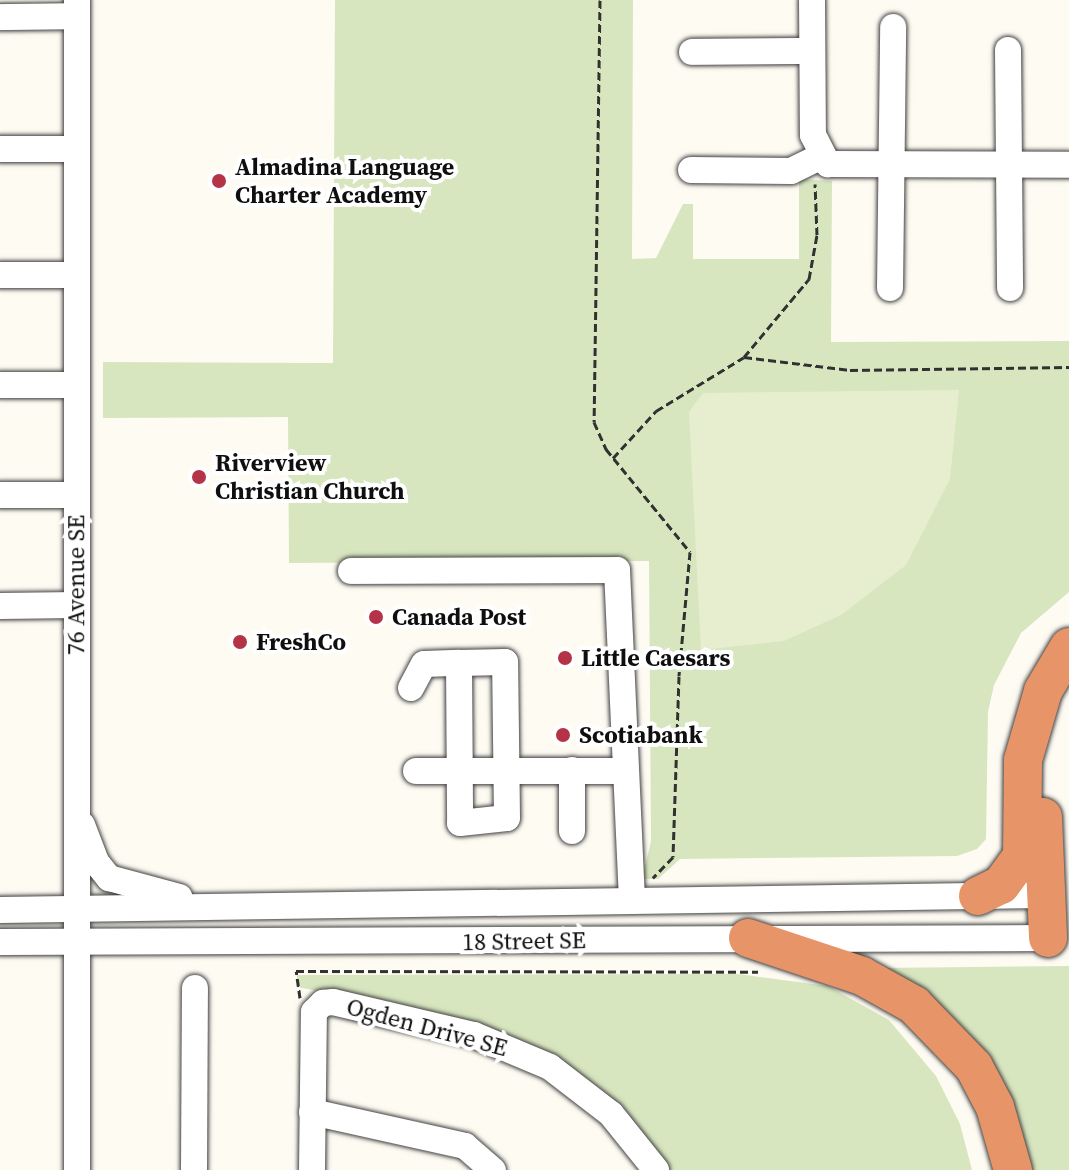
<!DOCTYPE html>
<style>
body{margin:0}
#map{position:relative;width:1069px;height:1170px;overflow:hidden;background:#fefbf3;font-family:"Source Serif 4",serif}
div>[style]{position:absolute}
.green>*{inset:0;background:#d7e6bf}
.pitch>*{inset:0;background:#e7eed0}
.path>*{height:3px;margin-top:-1.5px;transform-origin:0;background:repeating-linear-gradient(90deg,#313131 0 8px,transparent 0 12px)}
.roads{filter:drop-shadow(0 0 2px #424242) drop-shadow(0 0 2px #424242)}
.minor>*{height:26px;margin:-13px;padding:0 13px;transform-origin:13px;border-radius:13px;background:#fff}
.highway>*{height:38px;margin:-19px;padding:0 19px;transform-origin:19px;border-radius:19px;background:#e79568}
.dots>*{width:22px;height:22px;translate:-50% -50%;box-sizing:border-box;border:4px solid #fff;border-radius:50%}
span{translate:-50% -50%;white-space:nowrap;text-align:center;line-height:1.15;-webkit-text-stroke:8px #fff;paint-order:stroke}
.poi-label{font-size:24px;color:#0f0f0f;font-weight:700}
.left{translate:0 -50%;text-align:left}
.street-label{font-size:24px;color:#0f0f0f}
</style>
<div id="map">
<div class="green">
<i style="clip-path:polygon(335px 0,633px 0,632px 259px,656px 258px,683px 204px,693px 204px,693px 259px,799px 259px,799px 179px,832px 181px,831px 342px,1069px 341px,1069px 592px,1021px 633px,994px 685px,988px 712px,986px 839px,977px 849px,957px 856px,680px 859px,658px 879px,642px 879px,651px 841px,649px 561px,289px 563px,288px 417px,103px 418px,103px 362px,333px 363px)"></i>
<i style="clip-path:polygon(1069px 966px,1069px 1170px,1023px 1170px,1020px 1146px,878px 968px)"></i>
<i style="clip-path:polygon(738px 974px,828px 986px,889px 1020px,936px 1076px,960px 1124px,972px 1170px,664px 1170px,620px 1112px,381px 1003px,297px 987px,297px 975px)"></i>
</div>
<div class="pitch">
<i style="clip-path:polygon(959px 390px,950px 479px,906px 565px,841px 615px,784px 641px,701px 650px,689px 412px,703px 393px)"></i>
</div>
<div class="path">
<i style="left:600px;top:0;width:422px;rotate:90.8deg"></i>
<i style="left:594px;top:422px;width:30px;rotate:66deg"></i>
<i style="left:606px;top:449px;width:133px;rotate:50.8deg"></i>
<i style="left:690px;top:552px;width:124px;rotate:95.1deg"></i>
<i style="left:679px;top:676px;width:181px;rotate:91.9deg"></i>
<i style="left:673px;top:857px;width:29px;rotate:134deg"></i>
<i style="left:744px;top:357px;width:107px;rotate:7deg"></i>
<i style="left:850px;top:370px;width:219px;rotate:-0.8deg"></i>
<i style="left:613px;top:458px;width:64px;rotate:-47.5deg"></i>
<i style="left:656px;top:411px;width:103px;rotate:-31.5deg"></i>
<i style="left:744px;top:357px;width:102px;rotate:-50.2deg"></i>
<i style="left:809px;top:279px;width:45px;rotate:-79.7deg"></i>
<i style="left:817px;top:235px;width:51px;rotate:-92.2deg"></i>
<i style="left:300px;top:998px;width:27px;rotate:-98deg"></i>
<i style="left:296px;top:971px;width:462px;rotate:0.1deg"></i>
</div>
<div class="roads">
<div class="minor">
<i style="left:77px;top:0;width:1170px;rotate:90deg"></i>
<i style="left:812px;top:0;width:135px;rotate:89.6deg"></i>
<i style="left:813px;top:135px;width:33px;rotate:63deg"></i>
<i style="left:828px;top:164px;width:241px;rotate:0.2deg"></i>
<i style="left:0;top:17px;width:77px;rotate:-0.7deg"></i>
<i style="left:1008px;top:50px;width:238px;rotate:89.5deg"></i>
<i style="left:692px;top:52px;width:120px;rotate:-0.5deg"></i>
<i style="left:0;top:149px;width:77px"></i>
<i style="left:691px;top:170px;width:100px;rotate:0.6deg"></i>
<i style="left:791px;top:171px;width:32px;rotate:-26deg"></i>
<i style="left:0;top:275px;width:76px"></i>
<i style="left:890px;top:288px;width:261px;rotate:-89.3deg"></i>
<i style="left:0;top:385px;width:77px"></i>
<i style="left:0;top:495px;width:76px"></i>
<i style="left:351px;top:571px;width:266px;rotate:-0.2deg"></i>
<i style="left:617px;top:570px;width:329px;rotate:87.4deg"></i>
<i style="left:0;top:606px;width:76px;rotate:-0.8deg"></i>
<i style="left:411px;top:688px;width:27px;rotate:-62deg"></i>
<i style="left:424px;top:664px;width:35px;rotate:-2deg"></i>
<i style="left:459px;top:663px;width:160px;rotate:89.6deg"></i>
<i style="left:460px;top:823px;width:47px;rotate:-6.1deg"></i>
<i style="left:507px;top:818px;width:156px;rotate:-90.7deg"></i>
<i style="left:505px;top:662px;width:46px;rotate:178.8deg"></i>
<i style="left:416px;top:771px;width:210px"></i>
<i style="left:82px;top:825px;width:40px;rotate:69deg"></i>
<i style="left:96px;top:862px;width:21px;rotate:51deg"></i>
<i style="left:109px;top:878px;width:73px;rotate:15.2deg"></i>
<i style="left:572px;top:831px;width:61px;rotate:-90deg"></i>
<i style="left:0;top:910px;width:1046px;rotate:-0.82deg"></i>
<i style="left:0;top:942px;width:1048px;rotate:-0.22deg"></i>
<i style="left:312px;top:1112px;width:157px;rotate:12.5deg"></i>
<i style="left:465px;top:1146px;width:37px;rotate:41deg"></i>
<i style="left:194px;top:1170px;width:182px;rotate:-89.7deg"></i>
<i style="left:312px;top:1170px;width:158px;rotate:-89.3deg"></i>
<i style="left:314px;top:1012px;width:13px;rotate:-45deg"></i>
<i style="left:323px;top:1003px;width:10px;rotate:-6deg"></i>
<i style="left:333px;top:1002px;width:145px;rotate:13.2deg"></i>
<i style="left:474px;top:1035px;width:82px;rotate:22.8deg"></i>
<i style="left:550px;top:1067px;width:77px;rotate:37.6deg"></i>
<i style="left:611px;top:1114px;width:72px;rotate:51.2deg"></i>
</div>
<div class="highway">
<i style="left:1043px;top:817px;width:121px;rotate:87.6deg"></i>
<i style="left:978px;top:896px;width:25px;rotate:-26deg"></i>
<i style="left:1001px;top:885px;width:36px;rotate:-54deg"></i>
<i style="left:1022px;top:856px;width:96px;rotate:-89.4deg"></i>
<i style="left:1023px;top:760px;width:72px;rotate:-73.8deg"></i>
<i style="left:1043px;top:691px;width:51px;rotate:-59.4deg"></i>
<i style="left:748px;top:938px;width:120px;rotate:18.4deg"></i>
<i style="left:862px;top:976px;width:60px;rotate:29.1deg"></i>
<i style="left:914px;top:1005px;width:86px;rotate:45.9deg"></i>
<i style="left:974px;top:1067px;width:45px;rotate:62.3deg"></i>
<i style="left:995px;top:1107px;width:66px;rotate:74.1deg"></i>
</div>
</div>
<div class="dots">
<i style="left:219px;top:181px;background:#b43346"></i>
<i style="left:199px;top:477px;background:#b43346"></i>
<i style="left:376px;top:617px;background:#b43346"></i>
<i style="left:240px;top:642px;background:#b43346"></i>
<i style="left:565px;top:658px;background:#b43346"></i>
<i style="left:563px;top:735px;background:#b43346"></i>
</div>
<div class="poi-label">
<span class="left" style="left:235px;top:181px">Almadina Language<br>Charter Academy</span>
<span class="left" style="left:215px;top:477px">Riverview<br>Christian Church</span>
<span class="left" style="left:392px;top:617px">Canada Post</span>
<span class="left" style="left:256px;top:642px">FreshCo</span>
<span class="left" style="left:581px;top:658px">Little Caesars</span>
<span class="left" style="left:579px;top:735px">Scotiabank</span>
</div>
<div class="street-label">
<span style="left:76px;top:585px;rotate:-90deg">76 Avenue SE</span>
<span style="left:524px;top:941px;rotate:-1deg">18 Street SE</span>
<span style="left:427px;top:1027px;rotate:15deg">Ogden Drive SE</span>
</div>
</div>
